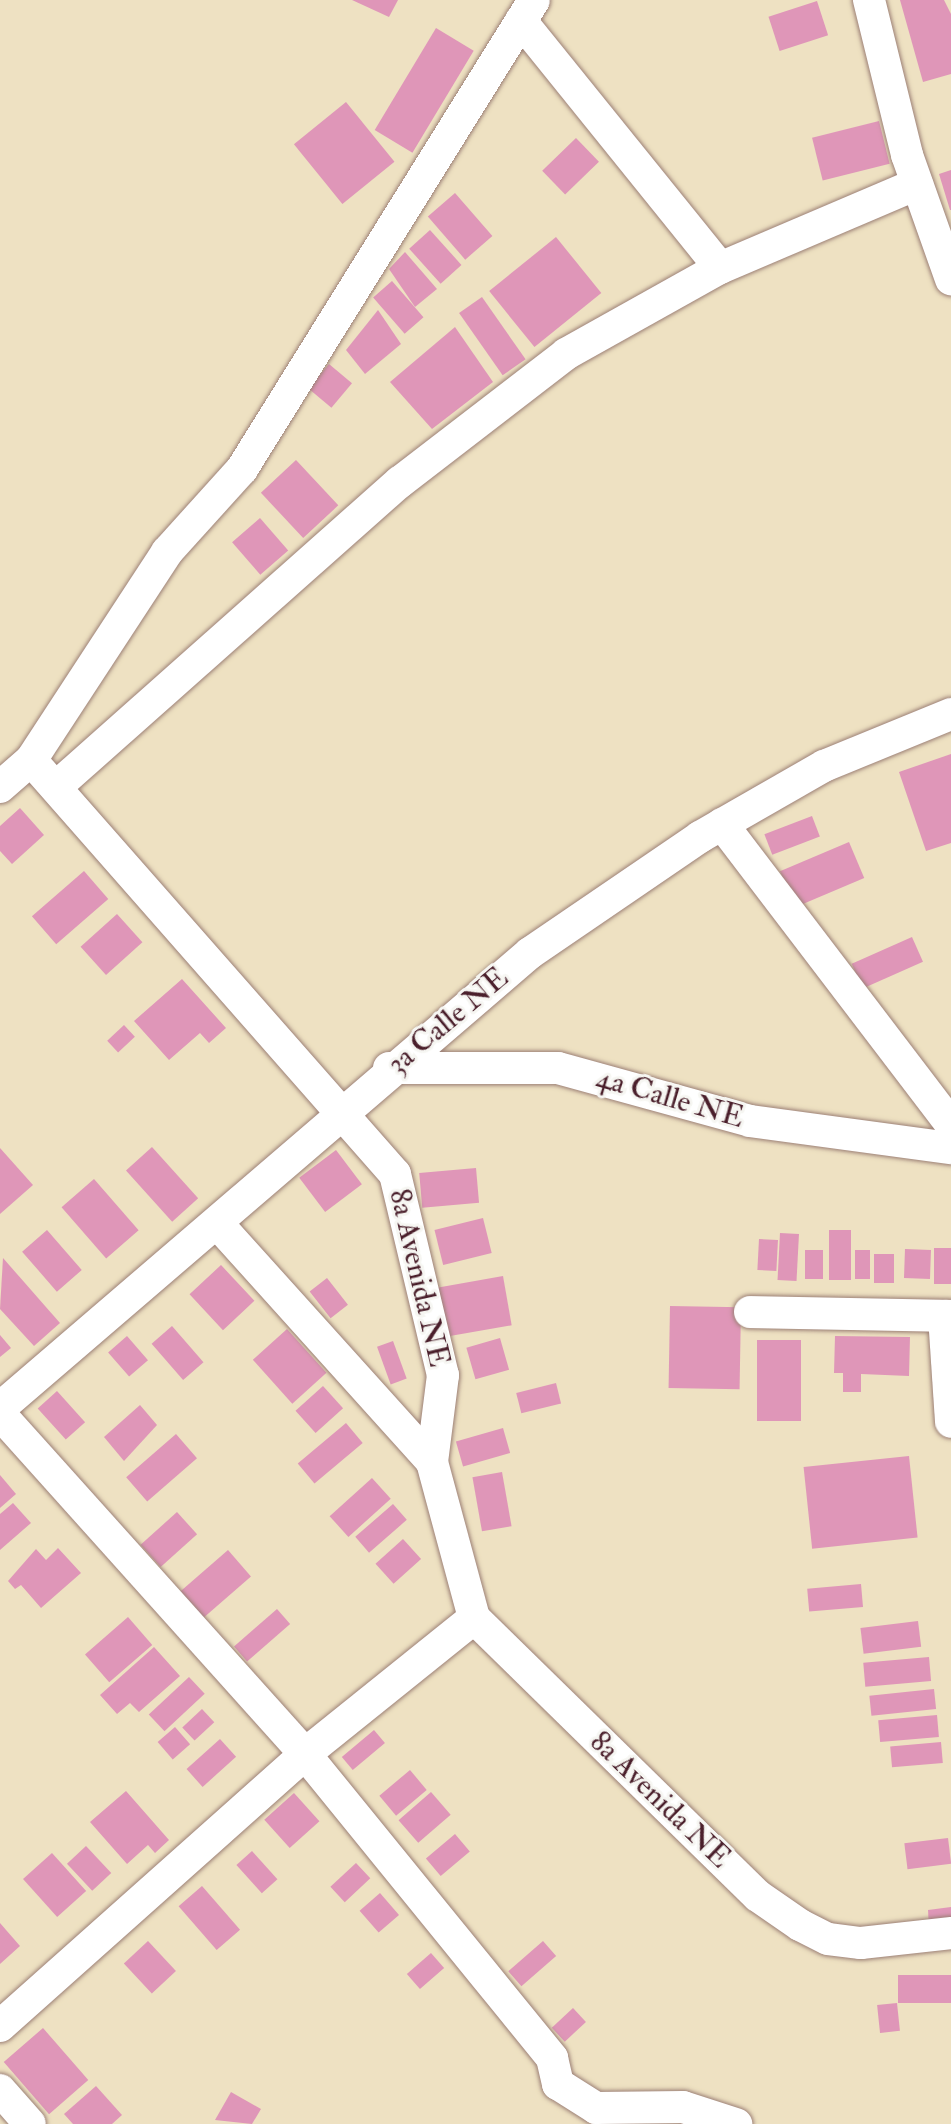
<!DOCTYPE html>
<style>
body{margin:0}
#map{position:relative;width:951px;height:2124px;overflow:hidden;background:#eee1c2;font-family:"IM FELL Double Pica",serif}
div>[style]{position:absolute}
.building>*{inset:0;background:#df96b8;transform-origin:0 0}
.roads{filter:drop-shadow(0 0 2px #9c8076) drop-shadow(0 0 2px #9c8076)}
.street>*{height:32px;margin:-16px;padding:0 16px;transform-origin:16px;border-radius:16px;background:#fff}
span{translate:-50% -50%;white-space:nowrap;text-align:center;line-height:1.15;-webkit-text-stroke:6px #f6f6f2;paint-order:stroke}
.street-label{font-size:30px;color:#4a1f2b}
</style>
<div id="map">
<div class="building">
<i style="clip-path:polygon(352px 0,398px 0,389px 17px)"></i>
<i style="clip-path:polygon(900px 0,944px 0,951px 14px,951px 74px,923px 82px)"></i>
<i style="left:817px;top:1px;width:36px;height:51px;rotate:72deg"></i>
<i style="left:436px;top:28px;width:44px;height:119px;rotate:31deg"></i>
<i style="left:346px;top:102px;width:77px;height:67px;rotate:51deg"></i>
<i style="left:879px;top:121px;width:44px;height:69px;rotate:76deg"></i>
<i style="left:576px;top:138px;width:33px;height:47px;rotate:46deg"></i>
<i style="clip-path:polygon(951px 170px,951px 210px,950px 210px,939px 174px)"></i>
<i style="left:455px;top:193px;width:57px;height:36px;rotate:49deg"></i>
<i style="left:430px;top:230px;width:47px;height:28px;rotate:48deg"></i>
<i style="left:556px;top:237px;width:72px;height:86px;rotate:51deg"></i>
<i style="clip-path:polygon(405px 252px,437px 289px,415px 307px,389px 269px)"></i>
<i style="left:392px;top:281px;width:48px;height:25px;rotate:49deg"></i>
<i style="left:482px;top:297px;width:76px;height:28px;rotate:55deg"></i>
<i style="clip-path:polygon(378px 310px,401px 344px,365px 374px,346px 350px)"></i>
<i style="clip-path:polygon(455px 327px,493px 382px,432px 429px,390px 382px)"></i>
<i style="left:329px;top:364px;width:30px;height:32px;rotate:40deg"></i>
<i style="left:296px;top:460px;width:62px;height:48px;rotate:47deg"></i>
<i style="left:260px;top:518px;width:43px;height:37px;rotate:49deg"></i>
<i style="clip-path:polygon(951px 754px,951px 843px,926px 851px,899px 772px)"></i>
<i style="clip-path:polygon(20px 808px,44px 835px,12px 864px,0 851px,0 826px)"></i>
<i style="left:812px;top:816px;width:22px;height:51px;rotate:69deg"></i>
<i style="left:849px;top:842px;width:39px;height:75px;rotate:67deg"></i>
<i style="left:84px;top:871px;width:37px;height:69px;rotate:49deg"></i>
<i style="left:117px;top:914px;width:38px;height:49px;rotate:48deg"></i>
<i style="left:912px;top:937px;width:27px;height:66px;rotate:66deg"></i>
<i style="clip-path:polygon(182px 979px,226px 1028px,209px 1043px,200px 1033px,169px 1060px,134px 1021px)"></i>
<i style="left:124px;top:1025px;width:16px;height:23px;rotate:47deg"></i>
<i style="left:152px;top:1147px;width:69px;height:35px;rotate:48deg"></i>
<i style="clip-path:polygon(0 1148px,33px 1185px,0 1214px)"></i>
<i style="left:336px;top:1150px;width:43px;height:46px;rotate:53deg"></i>
<i style="left:476px;top:1168px;width:35px;height:57px;rotate:85deg"></i>
<i style="left:94px;top:1179px;width:68px;height:43px;rotate:49deg"></i>
<i style="left:483px;top:1218px;width:36px;height:50px;rotate:76deg"></i>
<i style="left:47px;top:1230px;width:53px;height:33px;rotate:49deg"></i>
<i style="left:829px;top:1230px;width:22px;height:50px"></i>
<i style="left:780px;top:1233px;width:19px;height:47px;rotate:3deg"></i>
<i style="left:759px;top:1239px;width:19px;height:31px;rotate:3deg"></i>
<i style="left:934px;top:1248px;width:17px;height:36px"></i>
<i style="left:905px;top:1249px;width:26px;height:29px;rotate:2deg"></i>
<i style="left:805px;top:1250px;width:18px;height:29px"></i>
<i style="left:855px;top:1250px;width:15px;height:29px"></i>
<i style="left:874px;top:1254px;width:20px;height:29px"></i>
<i style="clip-path:polygon(3px 1258px,60px 1323px,34px 1346px,0 1309px)"></i>
<i style="left:221px;top:1265px;width:49px;height:43px;rotate:47deg"></i>
<i style="left:503px;top:1276px;width:50px;height:67px;rotate:80deg"></i>
<i style="left:327px;top:1278px;width:34px;height:22px;rotate:52deg"></i>
<i style="left:670px;top:1306px;width:71px;height:82px;rotate:1deg"></i>
<i style="left:172px;top:1326px;width:48px;height:27px;rotate:49deg"></i>
<i style="left:287px;top:1329px;width:59px;height:46px;rotate:48deg"></i>
<i style="clip-path:polygon(0 1335px,11px 1348px,0 1357px)"></i>
<i style="left:127px;top:1336px;width:32px;height:25px;rotate:49deg"></i>
<i style="clip-path:polygon(835px 1336px,910px 1337px,909px 1376px,861px 1374px,861px 1392px,843px 1392px,843px 1373px,834px 1373px)"></i>
<i style="left:500px;top:1338px;width:33px;height:35px;rotate:74deg"></i>
<i style="left:757px;top:1340px;width:44px;height:81px"></i>
<i style="left:393px;top:1341px;width:40px;height:17px;rotate:70deg"></i>
<i style="left:556px;top:1383px;width:21px;height:41px;rotate:76deg"></i>
<i style="left:323px;top:1386px;width:30px;height:37px;rotate:48deg"></i>
<i style="left:57px;top:1391px;width:42px;height:26px;rotate:48deg"></i>
<i style="clip-path:polygon(140px 1405px,157px 1425px,124px 1461px,104px 1437px)"></i>
<i style="left:346px;top:1423px;width:26px;height:63px;rotate:50deg"></i>
<i style="left:503px;top:1428px;width:26px;height:49px;rotate:74deg"></i>
<i style="left:176px;top:1434px;width:32px;height:66px;rotate:49deg"></i>
<i style="left:909px;top:1456px;width:82px;height:106px;rotate:84deg"></i>
<i style="left:502px;top:1472px;width:55px;height:30px;rotate:80deg"></i>
<i style="clip-path:polygon(0 1475px,16px 1494px,0 1508px)"></i>
<i style="left:372px;top:1478px;width:28px;height:57px;rotate:48deg"></i>
<i style="clip-path:polygon(13px 1503px,31px 1523px,0 1550px,0 1514px)"></i>
<i style="left:393px;top:1504px;width:21px;height:50px;rotate:49deg"></i>
<i style="left:177px;top:1512px;width:30px;height:49px;rotate:48deg"></i>
<i style="left:403px;top:1539px;width:27px;height:37px;rotate:48deg"></i>
<i style="clip-path:polygon(58px 1548px,81px 1573px,41px 1608px,21px 1585px,15px 1589px,8px 1581px,36px 1549px,46px 1560px)"></i>
<i style="left:228px;top:1550px;width:35px;height:64px;rotate:49deg"></i>
<i style="left:861px;top:1584px;width:23px;height:54px;rotate:85deg"></i>
<i style="left:277px;top:1609px;width:20px;height:57px;rotate:49deg"></i>
<i style="left:128px;top:1617px;width:37px;height:57px;rotate:49deg"></i>
<i style="left:918px;top:1621px;width:26px;height:58px;rotate:83deg"></i>
<i style="clip-path:polygon(154px 1647px,180px 1676px,139px 1712px,130px 1703px,117px 1714px,100px 1695px)"></i>
<i style="left:929px;top:1657px;width:24px;height:66px;rotate:85deg"></i>
<i style="left:189px;top:1677px;width:23px;height:55px;rotate:47deg"></i>
<i style="left:934px;top:1689px;width:20px;height:65px;rotate:84deg"></i>
<i style="left:202px;top:1709px;width:18px;height:27px;rotate:47deg"></i>
<i style="left:937px;top:1715px;width:22px;height:59px;rotate:85deg"></i>
<i style="left:175px;top:1727px;width:23px;height:23px;rotate:49deg"></i>
<i style="left:374px;top:1730px;width:17px;height:42px;rotate:50deg"></i>
<i style="left:220px;top:1739px;width:24px;height:45px;rotate:48deg"></i>
<i style="left:941px;top:1742px;width:21px;height:51px;rotate:85deg"></i>
<i style="left:410px;top:1770px;width:26px;height:40px;rotate:50deg"></i>
<i style="clip-path:polygon(126px 1791px,169px 1840px,155px 1853px,148px 1845px,127px 1864px,90px 1822px)"></i>
<i style="left:431px;top:1792px;width:30px;height:43px;rotate:49deg"></i>
<i style="left:294px;top:1793px;width:38px;height:40px;rotate:48deg"></i>
<i style="left:455px;top:1834px;width:23px;height:38px;rotate:50deg"></i>
<i style="left:948px;top:1838px;width:26px;height:44px;rotate:83deg"></i>
<i style="left:86px;top:1846px;width:37px;height:26px;rotate:47deg"></i>
<i style="left:252px;top:1851px;width:38px;height:21px;rotate:48deg"></i>
<i style="left:52px;top:1853px;width:51px;height:39px;rotate:48deg"></i>
<i style="left:356px;top:1863px;width:21px;height:35px;rotate:47deg"></i>
<i style="left:202px;top:1886px;width:58px;height:31px;rotate:49deg"></i>
<i style="left:380px;top:1893px;width:29px;height:27px;rotate:49deg"></i>
<i style="clip-path:polygon(951px 1907px,951px 1926px,929px 1928px,928px 1910px)"></i>
<i style="clip-path:polygon(0 1923px,20px 1946px,0 1964px)"></i>
<i style="left:148px;top:1941px;width:41px;height:33px;rotate:47deg"></i>
<i style="left:543px;top:1941px;width:20px;height:46px;rotate:49deg"></i>
<i style="left:431px;top:1953px;width:20px;height:32px;rotate:49deg"></i>
<i style="left:951px;top:1975px;width:28px;height:53px;rotate:90deg"></i>
<i style="left:897px;top:2003px;width:28px;height:20px;rotate:84deg"></i>
<i style="left:573px;top:2008px;width:19px;height:29px;rotate:47deg"></i>
<i style="left:43px;top:2028px;width:69px;height:52px;rotate:49deg"></i>
<i style="clip-path:polygon(96px 2086px,122px 2115px,112px 2124px,73px 2124px,64px 2114px)"></i>
<i style="clip-path:polygon(231px 2092px,261px 2109px,252px 2124px,215px 2120px)"></i>
</div>
<div class="roads">
<div class="street">
<i style="left:869px;top:0;width:160px;rotate:76.2deg"></i>
<i style="left:907px;top:155px;width:132px;rotate:70.5deg"></i>
<i style="left:521px;top:21px;width:317px;rotate:51.1deg"></i>
<i style="left:31px;top:760px;width:551px;rotate:48.68deg"></i>
<i style="left:395px;top:1174px;width:207px;rotate:76.6deg"></i>
<i style="left:443px;top:1375px;width:88px;rotate:97.2deg"></i>
<i style="left:432px;top:1462px;width:162px;rotate:74.9deg"></i>
<i style="left:474px;top:1618px;width:397px;rotate:44.4deg"></i>
<i style="left:758px;top:1896px;width:51px;rotate:34.6deg"></i>
<i style="left:800px;top:1925px;width:31px;rotate:27deg"></i>
<i style="left:828px;top:1939px;width:33px;rotate:7deg"></i>
<i style="left:861px;top:1943px;width:91px;rotate:-6.3deg"></i>
<i style="left:0;top:787px;width:41px;rotate:-41.1deg"></i>
<i style="left:31px;top:760px;width:249px;rotate:-56.8deg"></i>
<i style="left:167px;top:552px;width:112px;rotate:-47.9deg"></i>
<i style="left:242px;top:469px;width:552px;rotate:-58.09deg"></i>
<i style="left:56px;top:787px;width:460px;rotate:-41.6deg"></i>
<i style="left:400px;top:482px;width:210px;rotate:-37.6deg"></i>
<i style="left:566px;top:354px;width:176px;rotate:-29.2deg"></i>
<i style="left:720px;top:268px;width:214px;rotate:-23.1deg"></i>
<i style="left:722px;top:824px;width:378px;rotate:52.7deg"></i>
<i style="left:389px;top:1068px;width:169px"></i>
<i style="left:558px;top:1068px;width:199px;rotate:15.4deg"></i>
<i style="left:750px;top:1121px;width:203px;rotate:7.7deg"></i>
<i style="left:217px;top:1223px;width:321px;rotate:48deg"></i>
<i style="left:750px;top:1312px;width:201px;rotate:1.1deg"></i>
<i style="left:944px;top:1316px;width:106px;rotate:86.2deg"></i>
<i style="left:0;top:1408px;width:699px;rotate:-40.65deg"></i>
<i style="left:530px;top:953px;width:206px;rotate:-34.3deg"></i>
<i style="left:700px;top:837px;width:143px;rotate:-29.8deg"></i>
<i style="left:824px;top:766px;width:137px;rotate:-22.3deg"></i>
<i style="left:0;top:1414px;width:457px;rotate:48.1deg"></i>
<i style="left:305px;top:1754px;width:392px;rotate:50.9deg"></i>
<i style="left:552px;top:2058px;width:27px;rotate:77deg"></i>
<i style="left:558px;top:2084px;width:45px;rotate:32.3deg"></i>
<i style="left:596px;top:2108px;width:87px;rotate:-0.7deg"></i>
<i style="left:683px;top:2107px;width:56px;rotate:17.8deg"></i>
<i style="left:0;top:2026px;width:409px;rotate:-41.7deg"></i>
<i style="left:305px;top:1754px;width:217px;rotate:-38.8deg"></i>
<i style="left:0;top:2090px;width:45px;rotate:48.6deg"></i>
</div>
</div>
<div class="street-label">
<span style="left:448px;top:1021px;rotate:-40deg">3a Calle NE</span>
<span style="left:670px;top:1098px;rotate:16deg">4a Calle NE</span>
<span style="left:419px;top:1278px;rotate:77deg">8a Avenida NE</span>
<span style="left:660px;top:1800px;rotate:44deg">8a Avenida NE</span>
</div>
</div>
